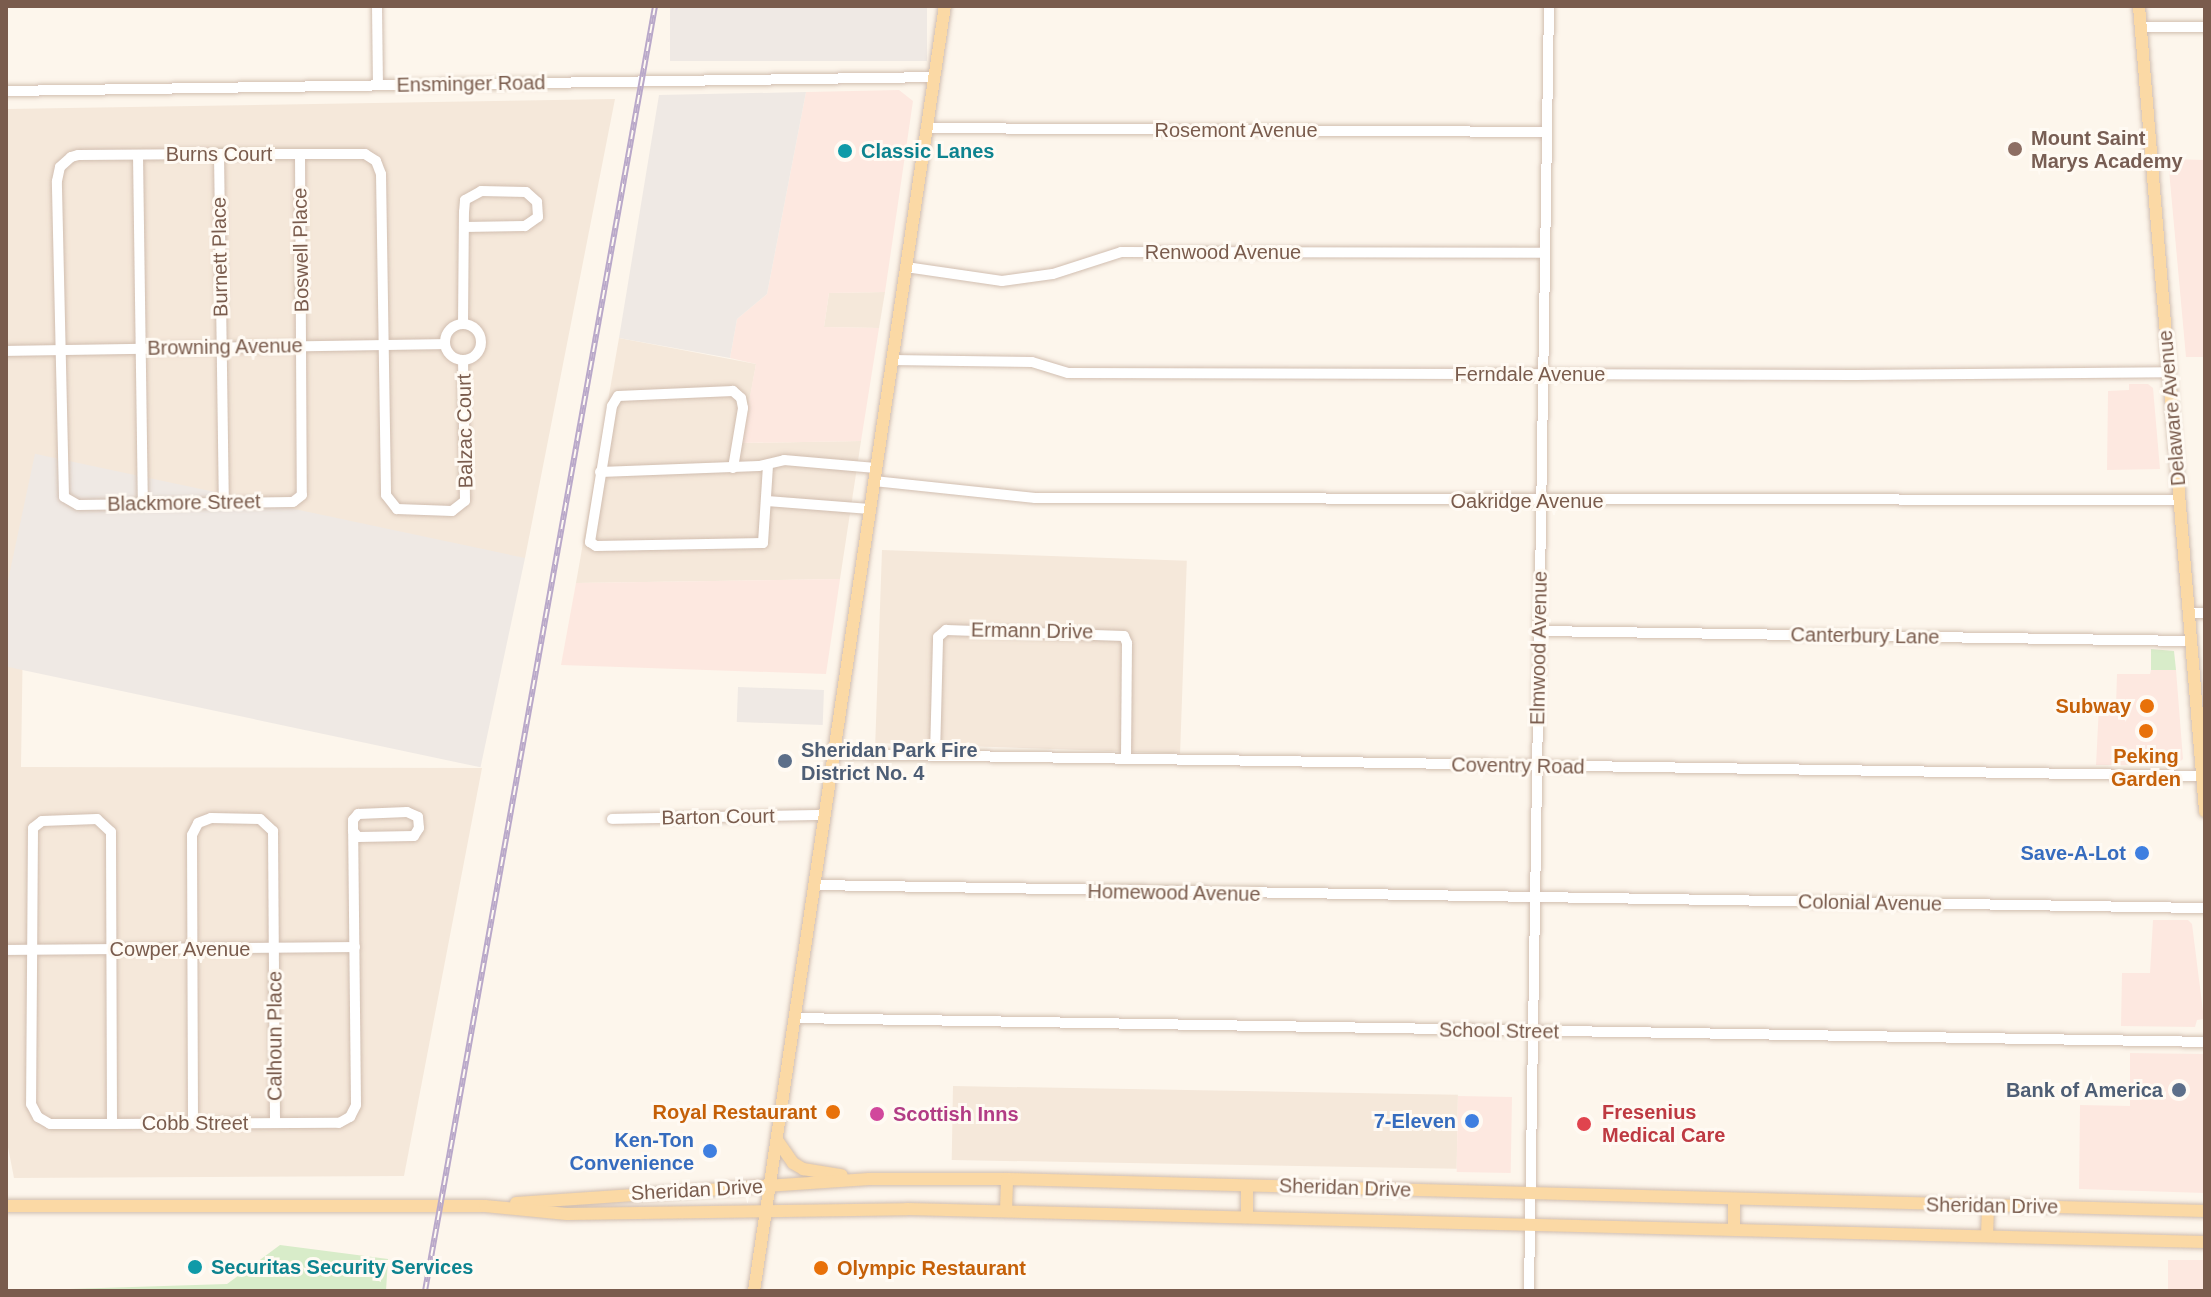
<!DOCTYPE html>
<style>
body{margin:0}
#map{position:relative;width:2211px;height:1297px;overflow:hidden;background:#fdf6ec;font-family:Helvetica,sans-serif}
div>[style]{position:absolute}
.residential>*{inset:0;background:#f5e8da;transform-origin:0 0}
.commercial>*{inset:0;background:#fde8e0;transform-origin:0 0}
.industrial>*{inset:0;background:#efe9e4;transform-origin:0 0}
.green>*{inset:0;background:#d8ecc9}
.roads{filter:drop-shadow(0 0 2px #d1beb0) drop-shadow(0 0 2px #d1beb0)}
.minor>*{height:10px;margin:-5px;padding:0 5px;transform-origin:5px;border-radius:5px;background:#fff}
.minor>.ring{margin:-5px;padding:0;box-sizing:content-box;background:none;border:10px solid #fff;border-radius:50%}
.major>*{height:12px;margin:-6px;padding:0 6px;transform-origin:6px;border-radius:6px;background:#fbd9a5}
.rail>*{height:6px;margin-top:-3px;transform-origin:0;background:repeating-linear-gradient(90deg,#fffaf3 0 9px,#b9a8c9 0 18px);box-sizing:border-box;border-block:2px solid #b9a8c9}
.dots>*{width:22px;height:22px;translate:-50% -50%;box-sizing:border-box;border:4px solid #fffaf3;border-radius:50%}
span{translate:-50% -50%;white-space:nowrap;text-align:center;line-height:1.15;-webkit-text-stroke:6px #fffaf3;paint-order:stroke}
.street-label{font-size:20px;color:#7a5c4d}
.education-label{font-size:20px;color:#785e54;font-weight:700}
.left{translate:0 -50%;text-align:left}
.culture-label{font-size:20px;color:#0d838f;font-weight:700}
.food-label{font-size:20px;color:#c56008;font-weight:700}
.right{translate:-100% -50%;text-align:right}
.service-label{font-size:20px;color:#4e5e75;font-weight:700}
.shop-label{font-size:20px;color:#366cbe;font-weight:700}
.health-label{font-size:20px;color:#be3a42;font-weight:700}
.hotel-label{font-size:20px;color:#b23c85;font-weight:700}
.frame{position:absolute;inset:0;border:8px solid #7a5c4d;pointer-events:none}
</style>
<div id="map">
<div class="residential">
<i style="clip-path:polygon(615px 99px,525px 558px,24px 566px,21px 767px,482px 768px,404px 1176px,14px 1178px,6px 1137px,6px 109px)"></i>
<i style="clip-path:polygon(885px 292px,879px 328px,824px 327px,829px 293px)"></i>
<i style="clip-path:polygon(619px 338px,756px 364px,742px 443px,861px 441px,840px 579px,576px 583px)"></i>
<i style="left:882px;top:550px;width:305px;height:193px;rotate:2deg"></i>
<i style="left:953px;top:1086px;width:505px;height:74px;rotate:1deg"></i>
</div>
<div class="commercial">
<i style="clip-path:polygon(899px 90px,913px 101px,885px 292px,829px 293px,824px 327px,879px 328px,861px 441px,741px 443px,756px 364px,730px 358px,737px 319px,767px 294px,806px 92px)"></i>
<i style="clip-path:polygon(2168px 159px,2205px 160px,2205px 357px,2186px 357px)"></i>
<i style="clip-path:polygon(2129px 384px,2148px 384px,2153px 388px,2160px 469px,2107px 470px,2108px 391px,2129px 390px)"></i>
<i style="clip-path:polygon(840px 579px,826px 674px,561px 665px,576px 583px)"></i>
<i style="clip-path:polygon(2151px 670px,2176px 670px,2183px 759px,2176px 765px,2096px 765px,2099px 706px,2116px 706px,2117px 674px,2150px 674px)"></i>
<i style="clip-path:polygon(2153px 920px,2188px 920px,2192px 924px,2204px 1019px,2197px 1020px,2195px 1027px,2121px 1026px,2122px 973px,2150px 973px)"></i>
<i style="clip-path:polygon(2130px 1053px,2205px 1054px,2205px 1193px,2079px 1189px,2080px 1105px,2130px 1106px)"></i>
<i style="left:1458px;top:1096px;width:54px;height:76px;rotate:1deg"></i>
<i style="left:2168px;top:1260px;width:37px;height:31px"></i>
</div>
<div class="industrial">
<i style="left:670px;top:6px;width:257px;height:55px"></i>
<i style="clip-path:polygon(806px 92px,767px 294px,737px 319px,730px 358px,619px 338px,659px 95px)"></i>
<i style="left:525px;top:558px;width:214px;height:501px;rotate:102deg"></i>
<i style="left:738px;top:687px;width:86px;height:35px;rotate:2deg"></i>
</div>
<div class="green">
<i style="clip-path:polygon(2151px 649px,2174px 651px,2176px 670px,2151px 670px)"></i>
<i style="clip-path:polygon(280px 1245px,388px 1259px,386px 1291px,6px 1291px,227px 1284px)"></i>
</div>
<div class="roads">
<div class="minor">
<i style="left:377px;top:6px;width:79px;rotate:89.3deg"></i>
<i style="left:2141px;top:27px;width:64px"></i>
<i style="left:6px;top:91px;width:929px;rotate:-0.86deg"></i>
<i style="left:927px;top:128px;width:619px;rotate:0.37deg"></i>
<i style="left:219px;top:154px;width:349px;rotate:89.2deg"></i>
<i style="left:300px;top:154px;width:341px;rotate:89.7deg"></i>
<i style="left:302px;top:495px;width:11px;rotate:142deg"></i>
<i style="left:293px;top:502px;width:215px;rotate:179.2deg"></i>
<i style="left:78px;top:505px;width:16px;rotate:-150deg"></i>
<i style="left:64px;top:497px;width:316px;rotate:-91.3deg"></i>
<i style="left:57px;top:181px;width:14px;rotate:-78deg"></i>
<i style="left:60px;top:167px;width:15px;rotate:-42deg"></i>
<i style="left:71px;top:157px;width:7px;rotate:-16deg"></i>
<i style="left:78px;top:155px;width:141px;rotate:-0.4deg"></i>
<i style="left:219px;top:154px;width:146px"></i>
<i style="left:365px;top:154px;width:13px;rotate:32deg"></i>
<i style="left:376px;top:161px;width:14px;rotate:69deg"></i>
<i style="left:381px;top:174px;width:321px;rotate:89.1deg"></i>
<i style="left:386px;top:495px;width:18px;rotate:52deg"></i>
<i style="left:397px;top:509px;width:55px;rotate:2.1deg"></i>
<i style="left:452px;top:511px;width:16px;rotate:-38deg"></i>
<i style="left:465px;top:501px;width:141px;rotate:-90.8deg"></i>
<i style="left:138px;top:155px;width:349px;rotate:89.2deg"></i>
<i style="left:906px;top:267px;width:97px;rotate:8.3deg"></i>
<i style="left:1002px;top:281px;width:51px;rotate:-7.8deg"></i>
<i style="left:1053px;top:274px;width:71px;rotate:-17.9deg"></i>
<i style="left:1121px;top:252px;width:424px;rotate:0.1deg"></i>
<i style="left:463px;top:323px;width:111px;rotate:-89.5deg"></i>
<i style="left:464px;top:212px;width:12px;rotate:-85deg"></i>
<i style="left:465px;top:200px;width:18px;rotate:-29deg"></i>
<i style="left:481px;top:191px;width:45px;rotate:1.3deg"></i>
<i style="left:526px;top:192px;width:15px;rotate:42deg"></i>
<i style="left:537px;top:202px;width:15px;rotate:86deg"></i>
<i style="left:538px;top:217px;width:16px;rotate:145deg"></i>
<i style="left:525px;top:226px;width:61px;rotate:179.1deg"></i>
<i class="ring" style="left:445px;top:324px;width:26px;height:26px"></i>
<i style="left:6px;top:351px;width:439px;rotate:-0.9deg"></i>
<i style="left:892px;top:360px;width:140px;rotate:0.8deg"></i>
<i style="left:1032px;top:362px;width:38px;rotate:17deg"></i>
<i style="left:1068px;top:373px;width:787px;rotate:0.15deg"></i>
<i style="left:1855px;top:375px;width:314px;rotate:-0.5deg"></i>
<i style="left:733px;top:468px;width:61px;rotate:-80.5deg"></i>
<i style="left:743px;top:408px;width:10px;rotate:-101deg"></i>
<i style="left:741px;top:398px;width:11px;rotate:-139deg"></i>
<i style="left:733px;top:391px;width:115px;rotate:177.5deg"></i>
<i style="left:618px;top:396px;width:12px;rotate:121deg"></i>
<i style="left:612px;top:406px;width:138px;rotate:99.2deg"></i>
<i style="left:590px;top:542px;width:7px;rotate:34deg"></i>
<i style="left:596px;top:546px;width:167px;rotate:-1deg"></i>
<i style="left:763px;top:543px;width:78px;rotate:-86.3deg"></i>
<i style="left:600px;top:472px;width:159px;rotate:-2.2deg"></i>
<i style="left:759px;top:466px;width:26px;rotate:-13deg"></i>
<i style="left:784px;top:460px;width:92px;rotate:5deg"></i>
<i style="left:874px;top:481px;width:162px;rotate:6deg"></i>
<i style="left:1035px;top:498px;width:1145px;rotate:0.1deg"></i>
<i style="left:767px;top:501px;width:103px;rotate:4.4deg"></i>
<i style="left:2189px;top:613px;width:16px"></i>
<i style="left:1539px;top:631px;width:652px;rotate:0.88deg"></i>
<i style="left:834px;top:754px;width:1368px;rotate:0.92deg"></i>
<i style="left:935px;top:755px;width:118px;rotate:-88.5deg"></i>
<i style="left:938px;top:637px;width:11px;rotate:-41deg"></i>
<i style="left:946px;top:630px;width:178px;rotate:1.9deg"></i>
<i style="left:1124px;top:636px;width:8px;rotate:67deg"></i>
<i style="left:1127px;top:643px;width:116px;rotate:90.5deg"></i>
<i style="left:407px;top:812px;width:12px;rotate:24deg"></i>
<i style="left:418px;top:817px;width:11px;rotate:85deg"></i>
<i style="left:419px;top:828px;width:9px;rotate:122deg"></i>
<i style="left:414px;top:836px;width:56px;rotate:179deg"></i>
<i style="left:358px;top:837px;width:8px;rotate:-130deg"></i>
<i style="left:353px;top:831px;width:11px;rotate:-90deg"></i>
<i style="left:353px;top:820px;width:8px;rotate:-50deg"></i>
<i style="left:358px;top:814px;width:49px;rotate:-2.3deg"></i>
<i style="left:612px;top:819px;width:212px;rotate:-1.1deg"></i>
<i style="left:814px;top:885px;width:1391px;rotate:0.95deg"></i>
<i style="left:6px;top:950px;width:349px;rotate:-0.5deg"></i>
<i style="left:794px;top:1018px;width:1411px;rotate:0.97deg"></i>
<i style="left:193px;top:1123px;width:288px;rotate:-90.2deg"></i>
<i style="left:192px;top:835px;width:13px;rotate:-63deg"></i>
<i style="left:198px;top:823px;width:14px;rotate:-21deg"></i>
<i style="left:211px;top:818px;width:49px;rotate:1.2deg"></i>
<i style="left:260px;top:819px;width:18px;rotate:43deg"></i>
<i style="left:273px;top:831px;width:292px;rotate:89.6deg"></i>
<i style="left:112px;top:1124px;width:292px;rotate:-90.2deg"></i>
<i style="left:111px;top:832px;width:19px;rotate:-137deg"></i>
<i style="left:97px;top:819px;width:55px;rotate:177.9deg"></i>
<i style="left:42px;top:821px;width:11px;rotate:142deg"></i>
<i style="left:33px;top:828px;width:276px;rotate:90.4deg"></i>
<i style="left:31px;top:1104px;width:15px;rotate:62deg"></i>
<i style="left:38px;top:1117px;width:14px;rotate:30deg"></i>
<i style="left:50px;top:1124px;width:62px"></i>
<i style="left:112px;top:1124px;width:227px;rotate:-0.3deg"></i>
<i style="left:339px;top:1123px;width:13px;rotate:-29deg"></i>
<i style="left:350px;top:1117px;width:13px;rotate:-63deg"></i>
<i style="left:356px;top:1105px;width:274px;rotate:-90.6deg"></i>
<i style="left:1529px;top:1291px;width:1285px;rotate:-89.11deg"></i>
</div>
<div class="major">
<i style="left:2139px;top:6px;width:808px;rotate:85.31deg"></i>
<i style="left:777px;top:1140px;width:28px;rotate:55deg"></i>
<i style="left:793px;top:1163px;width:12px;rotate:31deg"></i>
<i style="left:803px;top:1169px;width:39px;rotate:9deg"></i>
<i style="left:1734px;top:1199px;width:31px;rotate:90deg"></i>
<i style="left:516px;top:1203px;width:354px;rotate:-3.9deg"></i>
<i style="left:869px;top:1179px;width:138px"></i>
<i style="left:1007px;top:1179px;width:1198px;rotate:1.53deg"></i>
<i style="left:6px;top:1206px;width:479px"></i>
<i style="left:485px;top:1206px;width:82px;rotate:5.6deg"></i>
<i style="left:567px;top:1214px;width:340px;rotate:-0.8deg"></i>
<i style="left:907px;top:1209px;width:1298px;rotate:1.46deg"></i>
<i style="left:1006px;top:1211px;width:32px;rotate:-88deg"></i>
<i style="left:1247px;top:1217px;width:31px;rotate:-90deg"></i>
<i style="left:1987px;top:1236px;width:31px;rotate:-88deg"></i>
<i style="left:754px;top:1291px;width:1299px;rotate:-81.55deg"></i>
</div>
</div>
<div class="rail">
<i style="left:425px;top:1291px;width:1305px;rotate:-79.85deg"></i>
</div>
<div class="dots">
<i style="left:2015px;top:149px;background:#8d6e63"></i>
<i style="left:845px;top:151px;background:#0f9aa8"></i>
<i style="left:2147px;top:706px;background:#e8710a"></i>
<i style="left:2146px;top:731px;background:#e8710a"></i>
<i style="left:785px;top:761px;background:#5c6f8a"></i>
<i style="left:2142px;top:853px;background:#3f7fe0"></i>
<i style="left:2179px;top:1090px;background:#5c6f8a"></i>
<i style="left:833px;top:1112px;background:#e8710a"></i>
<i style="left:877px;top:1114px;background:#d1479c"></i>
<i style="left:1472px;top:1121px;background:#3f7fe0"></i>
<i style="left:1584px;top:1124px;background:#e0444e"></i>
<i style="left:710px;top:1151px;background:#3f7fe0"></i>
<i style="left:195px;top:1267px;background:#0f9aa8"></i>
<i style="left:821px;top:1268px;background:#e8710a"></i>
</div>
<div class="street-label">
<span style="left:471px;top:84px;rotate:-1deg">Ensminger Road</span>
<span style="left:1236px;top:130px">Rosemont Avenue</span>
<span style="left:219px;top:154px">Burns Court</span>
<span style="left:301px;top:250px;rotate:-91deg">Boswell Place</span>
<span style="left:1223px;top:252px">Renwood Avenue</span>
<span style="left:220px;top:257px;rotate:-91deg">Burnett Place</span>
<span style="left:225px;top:347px;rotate:-1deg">Browning Avenue</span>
<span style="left:1530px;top:374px">Ferndale Avenue</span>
<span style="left:2172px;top:408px;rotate:-95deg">Delaware Avenue</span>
<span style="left:465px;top:431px;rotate:-91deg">Balzac Court</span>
<span style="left:1527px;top:501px">Oakridge Avenue</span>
<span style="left:184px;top:503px;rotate:-1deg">Blackmore Street</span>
<span style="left:1032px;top:631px;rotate:1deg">Ermann Drive</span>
<span style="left:1865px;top:636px;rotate:1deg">Canterbury Lane</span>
<span style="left:1539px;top:648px;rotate:-89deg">Elmwood Avenue</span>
<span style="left:1518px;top:766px;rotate:1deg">Coventry Road</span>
<span style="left:718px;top:817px;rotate:-1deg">Barton Court</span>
<span style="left:1174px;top:893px;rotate:1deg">Homewood Avenue</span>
<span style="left:1870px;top:903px;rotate:1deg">Colonial Avenue</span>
<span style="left:180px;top:949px">Cowper Avenue</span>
<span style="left:1499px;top:1031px;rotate:1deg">School Street</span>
<span style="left:275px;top:1036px;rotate:-90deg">Calhoun Place</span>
<span style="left:195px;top:1123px">Cobb Street</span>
<span style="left:1345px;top:1188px;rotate:2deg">Sheridan Drive</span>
<span style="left:697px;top:1190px;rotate:-3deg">Sheridan Drive</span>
<span style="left:1992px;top:1206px;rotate:1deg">Sheridan Drive</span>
</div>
<div class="education-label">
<span class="left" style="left:2031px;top:150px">Mount Saint<br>Marys Academy</span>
</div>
<div class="culture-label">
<span class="left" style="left:861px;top:151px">Classic Lanes</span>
<span class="left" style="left:211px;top:1267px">Securitas Security Services</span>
</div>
<div class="food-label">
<span class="right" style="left:2131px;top:706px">Subway</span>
<span style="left:2146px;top:768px">Peking<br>Garden</span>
<span class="right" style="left:817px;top:1112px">Royal Restaurant</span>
<span class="left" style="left:837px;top:1268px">Olympic Restaurant</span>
</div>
<div class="service-label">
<span class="left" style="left:801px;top:762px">Sheridan Park Fire<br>District No. 4</span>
<span class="right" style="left:2163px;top:1090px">Bank of America</span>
</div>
<div class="shop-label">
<span class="right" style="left:2126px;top:853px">Save-A-Lot</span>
<span class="right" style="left:1456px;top:1121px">7-Eleven</span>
<span class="right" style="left:694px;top:1152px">Ken-Ton<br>Convenience</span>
</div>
<div class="health-label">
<span class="left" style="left:1602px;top:1124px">Fresenius<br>Medical Care</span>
</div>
<div class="hotel-label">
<span class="left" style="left:893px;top:1114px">Scottish Inns</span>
</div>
<div class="frame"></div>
</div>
